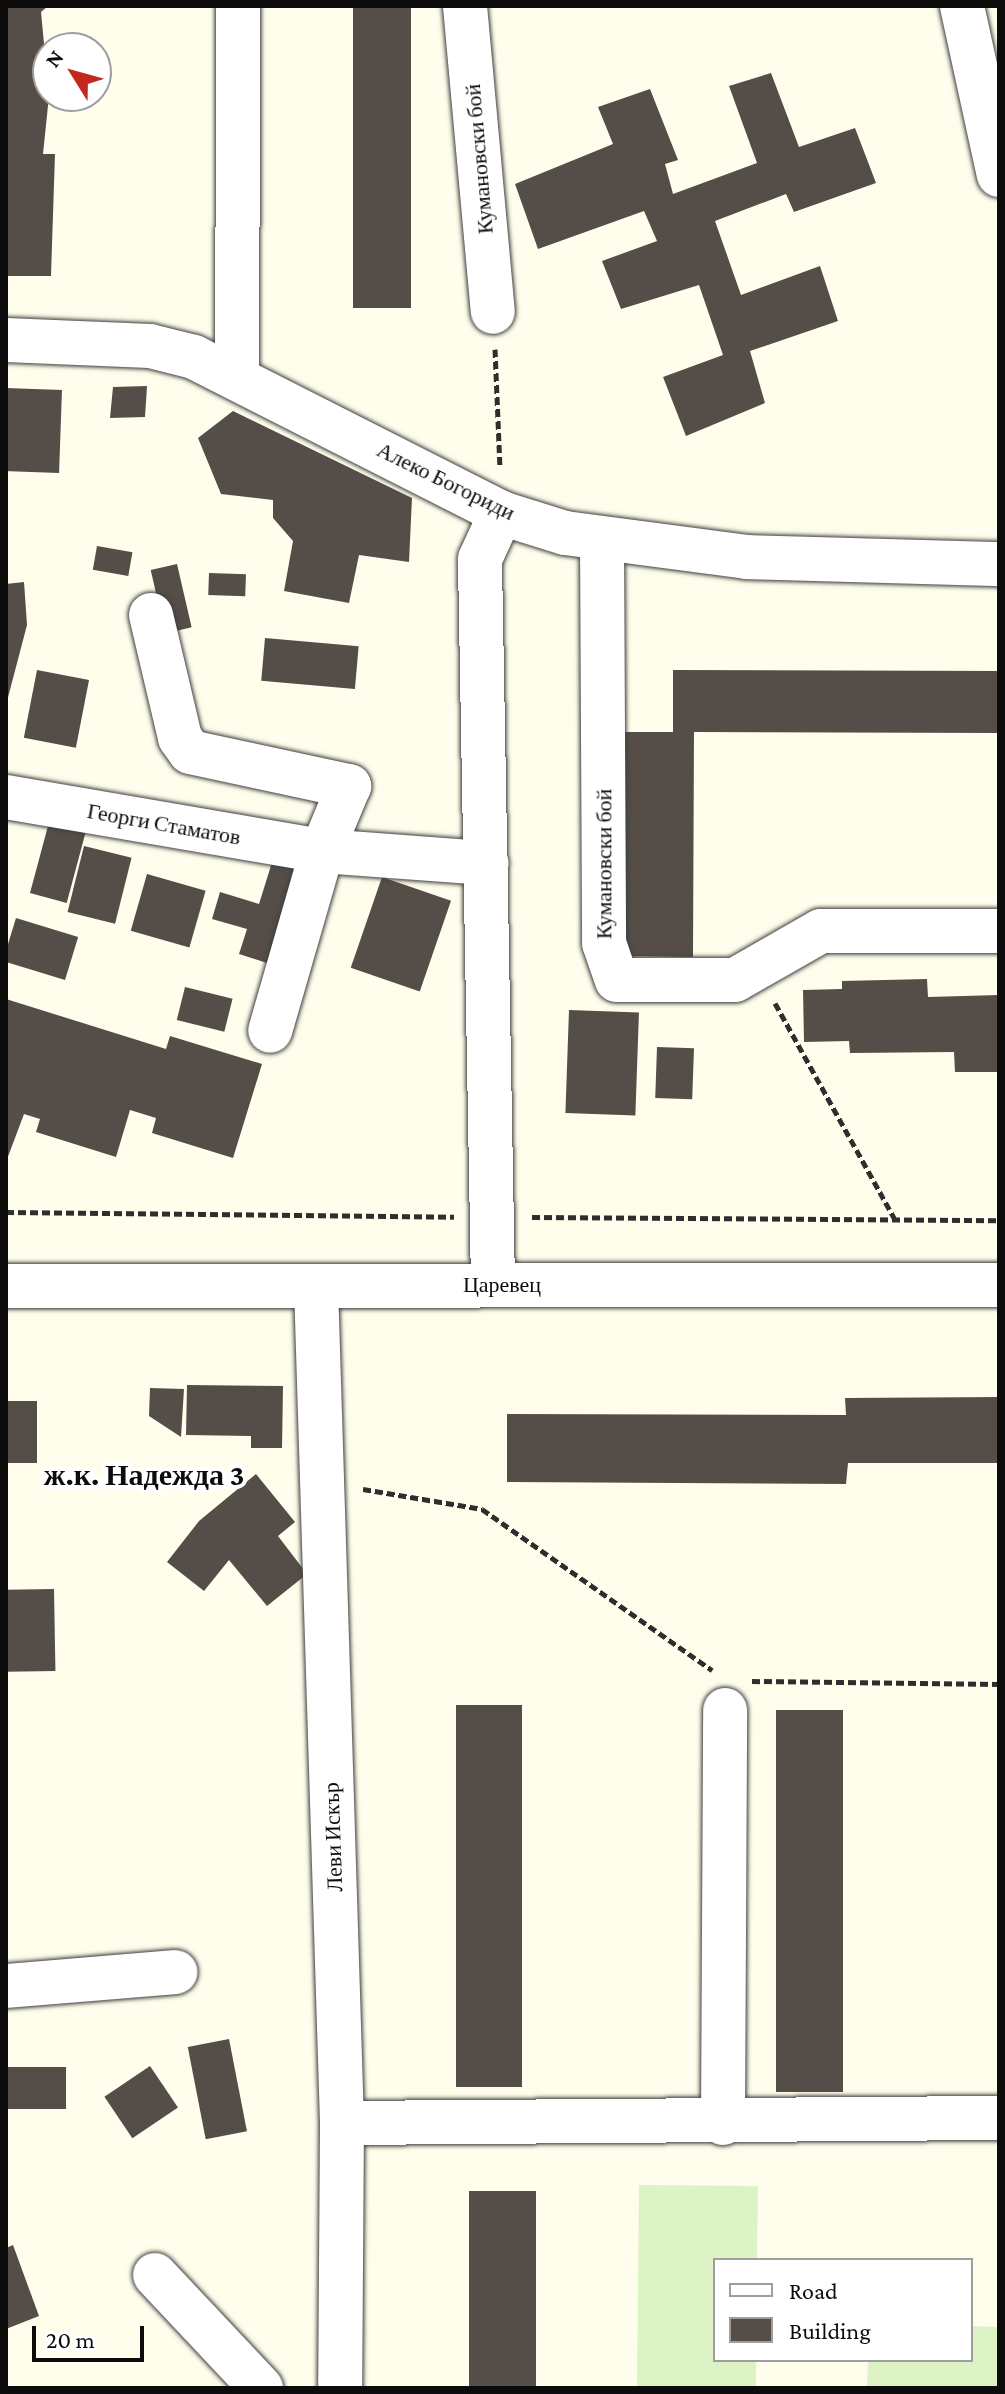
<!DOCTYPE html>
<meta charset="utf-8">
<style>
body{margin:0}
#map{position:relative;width:1005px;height:2394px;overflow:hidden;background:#fffdeb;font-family:"Crimson Pro",serif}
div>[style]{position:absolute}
.pitch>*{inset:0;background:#ddf2c5}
.building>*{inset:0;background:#554e48;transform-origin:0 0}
.path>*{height:5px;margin-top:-2.5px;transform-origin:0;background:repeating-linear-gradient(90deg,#2e2e2e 0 8px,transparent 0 12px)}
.roads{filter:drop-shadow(0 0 2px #3f3f3f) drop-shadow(0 0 2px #3f3f3f)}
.minor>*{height:44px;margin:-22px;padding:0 22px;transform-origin:22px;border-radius:22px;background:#fff}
span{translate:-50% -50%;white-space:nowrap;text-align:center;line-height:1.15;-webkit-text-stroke:8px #fff;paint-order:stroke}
.street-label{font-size:22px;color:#0c0c0c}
.district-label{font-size:30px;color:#0c0c0c;font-weight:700}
.frame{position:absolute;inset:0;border:8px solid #0c0c0c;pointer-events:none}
.legend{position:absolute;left:713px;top:2258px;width:260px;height:104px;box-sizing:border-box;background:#fff;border:2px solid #9e9e9e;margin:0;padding:10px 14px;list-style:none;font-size:24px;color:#0c0c0c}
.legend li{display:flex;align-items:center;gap:16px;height:40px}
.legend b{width:40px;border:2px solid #9e9e9e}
.north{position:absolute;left:32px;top:32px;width:80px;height:80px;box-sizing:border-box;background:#fff;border:2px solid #9e9e9e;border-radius:50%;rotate:307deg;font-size:22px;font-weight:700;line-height:32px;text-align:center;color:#0c0c0c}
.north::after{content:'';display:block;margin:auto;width:28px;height:36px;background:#c2281e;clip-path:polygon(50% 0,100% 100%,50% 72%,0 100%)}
.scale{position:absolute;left:32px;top:2326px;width:112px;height:36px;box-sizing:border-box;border:4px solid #0c0c0c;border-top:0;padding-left:10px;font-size:24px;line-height:28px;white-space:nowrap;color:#0c0c0c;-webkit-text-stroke:6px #fff;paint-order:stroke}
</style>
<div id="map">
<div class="pitch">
<i style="clip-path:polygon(639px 2185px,758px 2186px,757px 2260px,715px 2260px,715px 2360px,756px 2360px,756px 2388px,637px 2388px)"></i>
<i style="clip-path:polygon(971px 2326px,998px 2327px,998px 2388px,867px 2388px,868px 2360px,971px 2360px)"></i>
</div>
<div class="building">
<i style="clip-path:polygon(6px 6px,48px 6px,41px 12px,49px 96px,43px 154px,55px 154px,51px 276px,6px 276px)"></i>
<i style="left:353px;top:6px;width:58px;height:302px"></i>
<i style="clip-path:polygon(771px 73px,799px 147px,855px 128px,876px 183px,794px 212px,786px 194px,715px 221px,741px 295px,820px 266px,838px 321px,750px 351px,765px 403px,686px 436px,663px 377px,723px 355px,699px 285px,621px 309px,602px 261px,657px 241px,644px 211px,538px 249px,515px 184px,613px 144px,598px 107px,650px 89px,678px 160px,665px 164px,673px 194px,757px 163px,729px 86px)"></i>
<i style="clip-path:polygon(147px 386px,145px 417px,110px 418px,113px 387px)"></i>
<i style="left:6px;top:388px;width:56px;height:83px;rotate:2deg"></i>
<i style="clip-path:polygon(233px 411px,412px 498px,409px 562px,359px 555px,349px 603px,284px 591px,293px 541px,273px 518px,273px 500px,221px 494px,198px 438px)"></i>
<i style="left:97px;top:546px;width:36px;height:24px;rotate:10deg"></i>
<i style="left:177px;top:564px;width:65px;height:27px;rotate:77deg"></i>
<i style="left:209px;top:573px;width:37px;height:22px;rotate:2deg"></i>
<i style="clip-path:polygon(24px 582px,27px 625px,6px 705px,6px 584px)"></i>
<i style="left:265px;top:638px;width:94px;height:43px;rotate:5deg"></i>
<i style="left:37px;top:670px;width:53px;height:69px;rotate:11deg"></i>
<i style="clip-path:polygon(673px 670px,999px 671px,999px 733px,694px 732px,693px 957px,619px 956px,620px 732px,673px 732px)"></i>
<i style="left:52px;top:811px;width:38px;height:85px;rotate:15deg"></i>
<i style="left:84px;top:846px;width:49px;height:68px;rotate:14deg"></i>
<i style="clip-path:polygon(274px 856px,307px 866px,276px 966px,239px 954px,247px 929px,212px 919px,220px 892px,259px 904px)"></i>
<i style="left:147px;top:874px;width:61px;height:59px;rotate:16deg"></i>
<i style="left:382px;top:877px;width:73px;height:96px;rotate:19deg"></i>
<i style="left:16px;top:918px;width:65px;height:45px;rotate:17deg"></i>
<i style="clip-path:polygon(927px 979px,928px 997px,999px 995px,999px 1072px,955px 1072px,954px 1052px,850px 1053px,849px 1041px,804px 1042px,803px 990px,842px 989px,842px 981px)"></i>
<i style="left:185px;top:987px;width:49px;height:34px;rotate:14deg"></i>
<i style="clip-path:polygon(6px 999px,166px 1049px,170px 1036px,262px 1064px,233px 1158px,152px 1133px,156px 1118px,130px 1110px,116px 1157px,36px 1132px,40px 1119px,24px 1114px,6px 1162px)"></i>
<i style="left:569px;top:1010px;width:70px;height:103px;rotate:2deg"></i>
<i style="left:657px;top:1047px;width:37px;height:51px;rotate:2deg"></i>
<i style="clip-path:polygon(187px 1385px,283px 1386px,282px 1448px,251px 1448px,251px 1436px,186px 1435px)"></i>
<i style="clip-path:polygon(150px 1388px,184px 1389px,181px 1437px,149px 1416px)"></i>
<i style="clip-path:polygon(999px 1397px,999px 1463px,848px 1463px,846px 1484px,507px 1482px,507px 1414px,846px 1415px,845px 1398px)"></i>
<i style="left:6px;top:1401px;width:31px;height:62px"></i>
<i style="clip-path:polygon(256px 1474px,295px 1522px,278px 1536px,307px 1574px,267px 1606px,229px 1560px,204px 1591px,167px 1562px,199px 1521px)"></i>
<i style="left:54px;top:1589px;width:82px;height:48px;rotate:89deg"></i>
<i style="left:456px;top:1705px;width:66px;height:382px"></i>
<i style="left:843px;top:1710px;width:382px;height:67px;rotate:90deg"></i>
<i style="left:229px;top:2039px;width:94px;height:42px;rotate:79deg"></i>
<i style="left:150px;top:2066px;width:50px;height:55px;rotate:56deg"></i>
<i style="left:6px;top:2067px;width:60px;height:42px"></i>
<i style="left:536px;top:2191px;width:197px;height:67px;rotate:90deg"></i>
<i style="clip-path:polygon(13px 2245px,39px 2316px,6px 2329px,6px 2248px)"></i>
</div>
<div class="path">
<i style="left:495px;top:349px;width:118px;rotate:87.6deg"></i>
<i style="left:775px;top:1003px;width:246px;rotate:61deg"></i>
<i style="left:6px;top:1212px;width:448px;rotate:0.6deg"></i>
<i style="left:532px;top:1217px;width:467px;rotate:0.4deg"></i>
<i style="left:363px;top:1489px;width:121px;rotate:9.5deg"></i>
<i style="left:482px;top:1509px;width:281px;rotate:35deg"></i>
<i style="left:752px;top:1681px;width:247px;rotate:0.7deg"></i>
</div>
<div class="roads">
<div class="minor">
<i style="left:465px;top:6px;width:307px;rotate:84.8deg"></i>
<i style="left:962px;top:6px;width:173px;rotate:77.7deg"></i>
<i style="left:6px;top:340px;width:144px;rotate:2.4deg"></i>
<i style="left:150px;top:346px;width:45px;rotate:14deg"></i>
<i style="left:194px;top:357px;width:344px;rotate:26.9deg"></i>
<i style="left:501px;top:513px;width:67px;rotate:17.4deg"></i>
<i style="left:565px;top:533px;width:184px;rotate:7.5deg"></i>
<i style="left:747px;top:557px;width:252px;rotate:1.6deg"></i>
<i style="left:237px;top:374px;width:368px;rotate:-89.8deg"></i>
<i style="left:602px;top:541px;width:402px;rotate:89.7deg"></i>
<i style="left:604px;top:943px;width:39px;rotate:71deg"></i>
<i style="left:617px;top:980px;width:118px"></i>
<i style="left:735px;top:980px;width:99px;rotate:-29.7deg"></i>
<i style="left:821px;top:931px;width:178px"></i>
<i style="left:151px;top:615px;width:126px;rotate:76.7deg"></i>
<i style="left:180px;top:738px;width:17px;rotate:54deg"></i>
<i style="left:190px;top:752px;width:163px;rotate:12.1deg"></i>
<i style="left:349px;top:786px;width:70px;rotate:112.6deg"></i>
<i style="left:322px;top:851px;width:187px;rotate:106.1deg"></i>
<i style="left:6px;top:797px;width:321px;rotate:9.7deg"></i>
<i style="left:322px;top:851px;width:165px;rotate:4.2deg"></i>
<i style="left:493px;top:1285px;width:726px;rotate:-91.03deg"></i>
<i style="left:480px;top:559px;width:51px;rotate:-65.5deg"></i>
<i style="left:6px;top:1286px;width:993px;rotate:-0.06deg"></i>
<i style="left:316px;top:1286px;width:837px;rotate:88.22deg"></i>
<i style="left:342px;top:2123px;width:265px;rotate:90.4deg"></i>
<i style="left:6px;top:1986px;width:170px;rotate:-4.7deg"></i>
<i style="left:342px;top:2123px;width:657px;rotate:-0.44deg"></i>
<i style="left:723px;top:2123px;width:413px;rotate:-89.7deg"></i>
<i style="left:155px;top:2275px;width:155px;rotate:46.8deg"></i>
</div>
</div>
<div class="street-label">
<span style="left:479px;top:159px;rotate:-95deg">Кумановски бой</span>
<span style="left:446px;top:481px;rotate:26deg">Алеко Богориди</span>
<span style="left:164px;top:824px;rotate:10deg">Георги Стаматов</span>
<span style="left:604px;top:864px;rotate:-90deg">Кумановски бой</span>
<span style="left:502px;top:1285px">Царевец</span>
<span style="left:333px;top:1837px;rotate:-92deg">Леви Искър</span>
</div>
<div class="district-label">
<span style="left:144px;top:1475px">ж.к. Надежда 3</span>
</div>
<div class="frame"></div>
<ul class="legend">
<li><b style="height:10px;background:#fff"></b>Road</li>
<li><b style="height:22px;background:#554e48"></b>Building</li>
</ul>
<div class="north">N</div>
<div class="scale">20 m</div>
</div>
